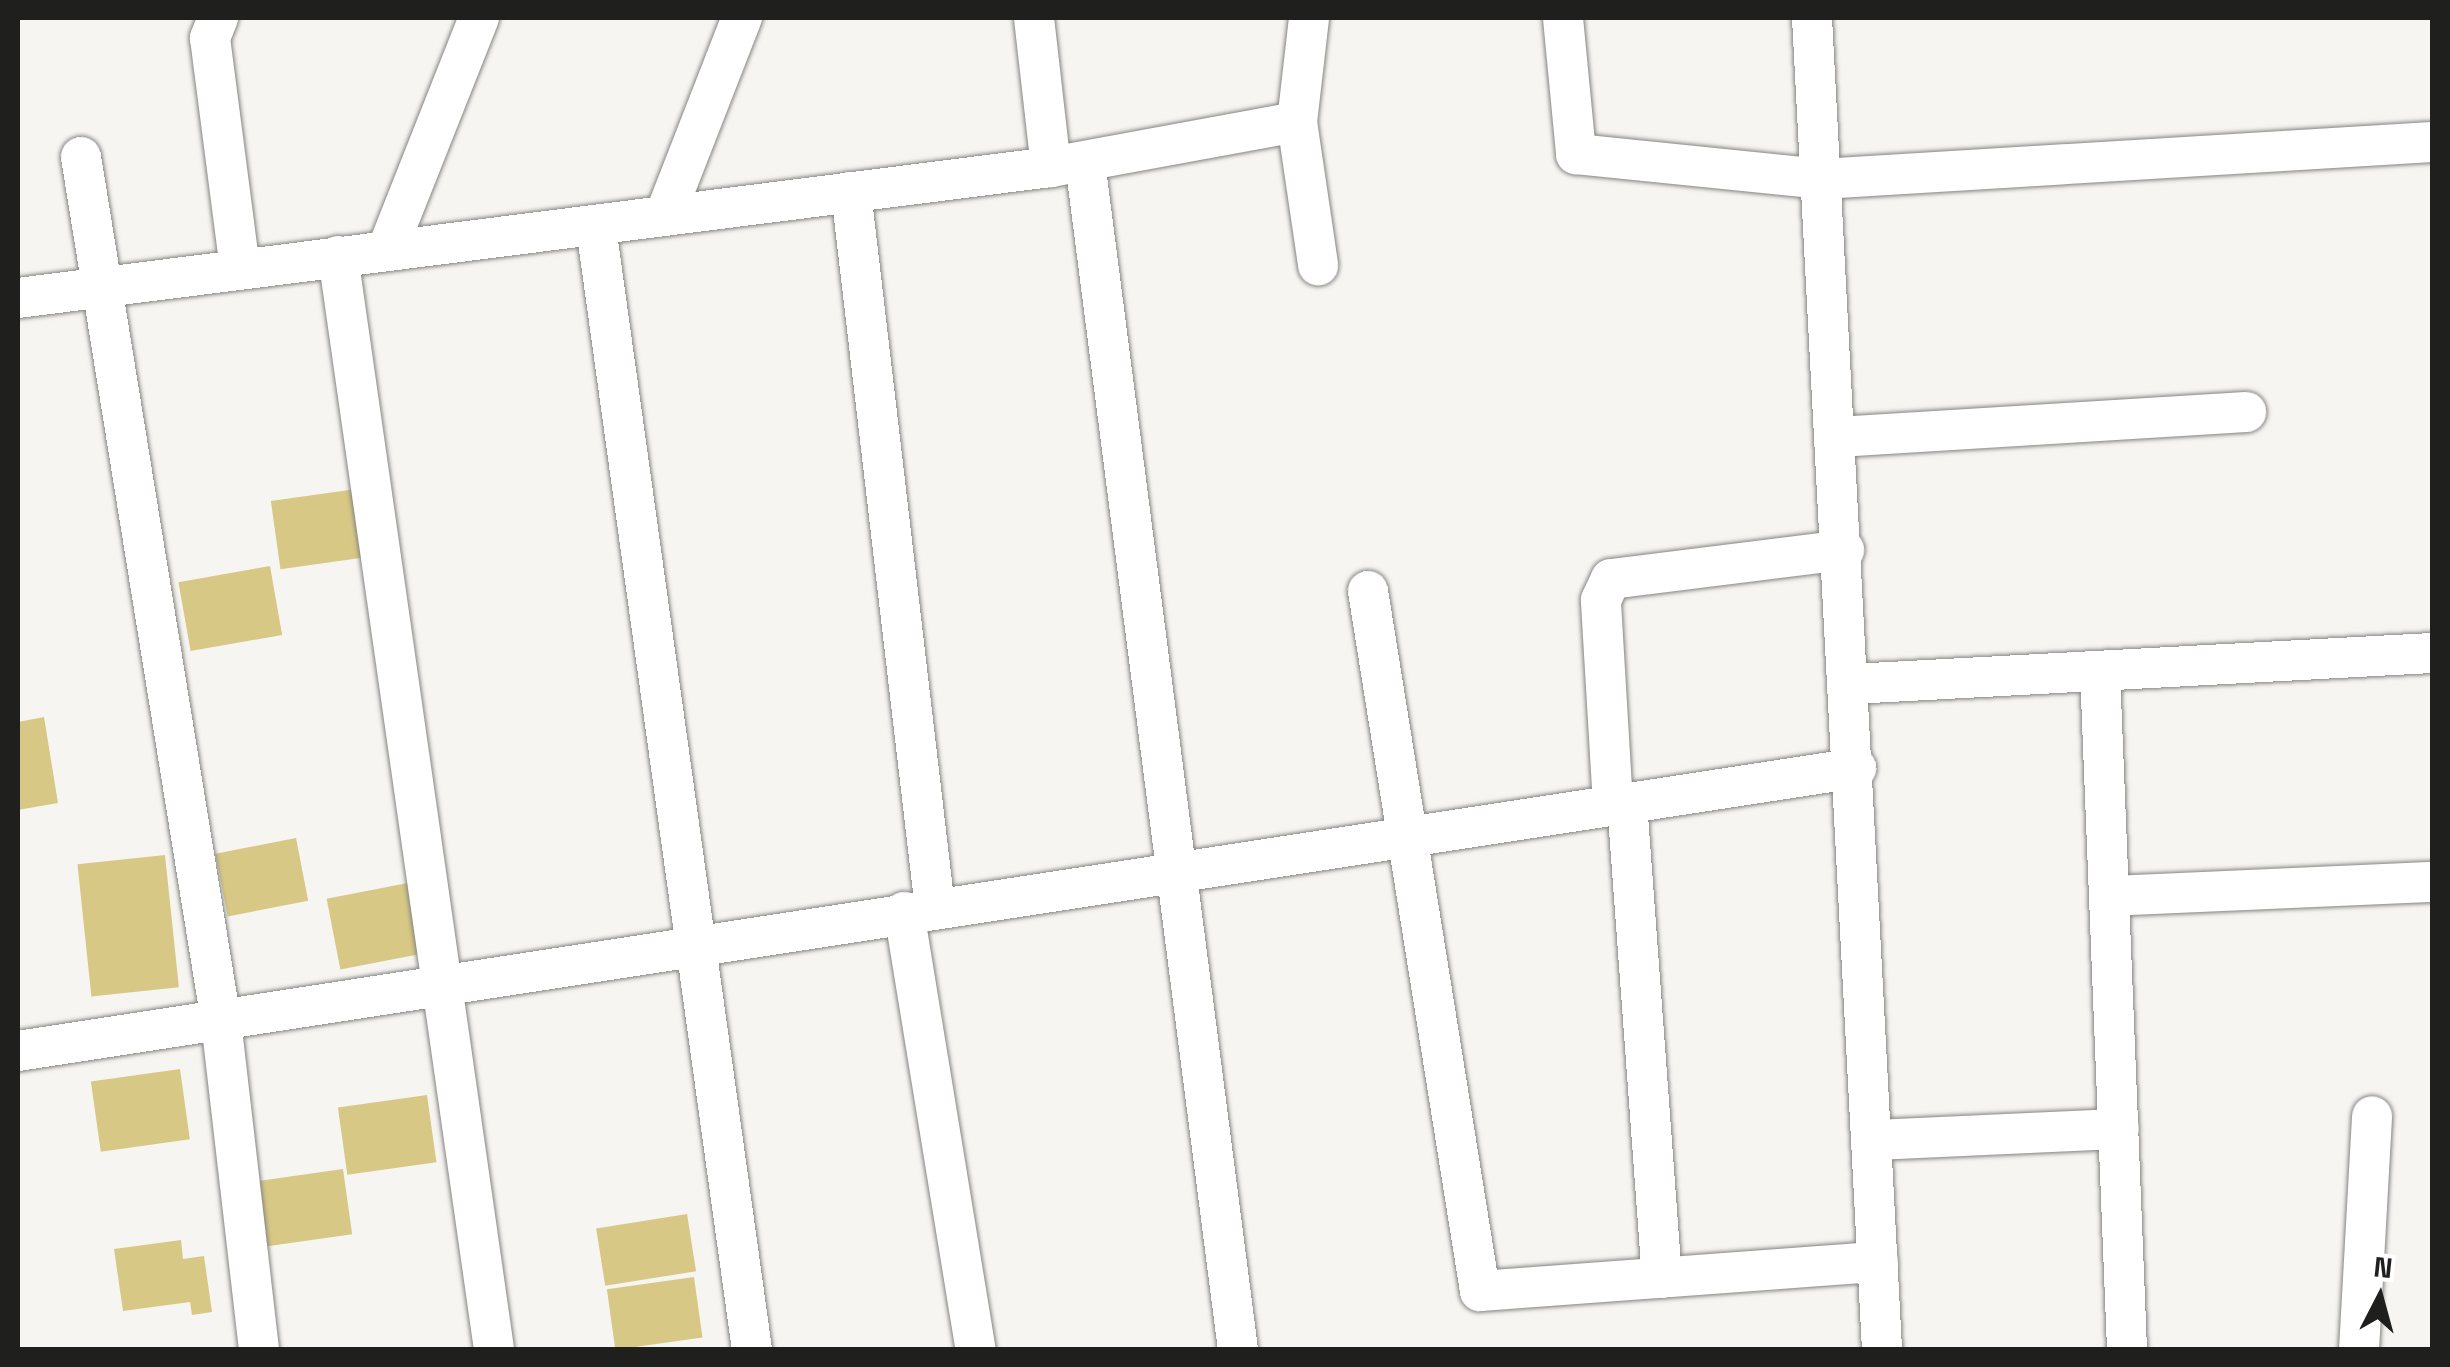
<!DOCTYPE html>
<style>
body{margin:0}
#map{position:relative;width:2450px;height:1367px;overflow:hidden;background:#f6f5f2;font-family:"Space Grotesk",sans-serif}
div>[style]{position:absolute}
.building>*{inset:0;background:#d8c885;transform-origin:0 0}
.roads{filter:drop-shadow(0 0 2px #858481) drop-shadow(0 0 2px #858481)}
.minor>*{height:40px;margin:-20px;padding:0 20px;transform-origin:20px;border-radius:20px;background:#fff}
span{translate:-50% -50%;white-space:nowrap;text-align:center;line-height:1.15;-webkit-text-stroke:9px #fff;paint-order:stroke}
.frame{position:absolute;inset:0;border:20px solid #1f1f1e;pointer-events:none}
.north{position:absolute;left:2330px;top:1247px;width:100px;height:100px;-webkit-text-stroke:8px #fff;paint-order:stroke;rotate:6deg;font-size:28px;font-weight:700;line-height:40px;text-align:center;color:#1f1f1e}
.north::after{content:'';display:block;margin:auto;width:35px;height:45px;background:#1f1f1e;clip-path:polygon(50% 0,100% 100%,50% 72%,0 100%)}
</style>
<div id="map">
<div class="building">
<i style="left:356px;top:489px;width:69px;height:86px;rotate:82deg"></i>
<i style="left:270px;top:566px;width:70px;height:93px;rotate:80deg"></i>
<i style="clip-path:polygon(44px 717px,58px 803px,18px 810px,18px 722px)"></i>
<i style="left:296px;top:838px;width:64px;height:82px;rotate:79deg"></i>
<i style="left:165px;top:855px;width:133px;height:88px;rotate:84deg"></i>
<i style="left:413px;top:882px;width:72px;height:88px;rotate:79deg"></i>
<i style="left:180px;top:1069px;width:71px;height:90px;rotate:82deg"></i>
<i style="left:427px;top:1095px;width:68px;height:90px;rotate:82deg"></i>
<i style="left:343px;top:1169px;width:66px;height:89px;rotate:82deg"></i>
<i style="left:687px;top:1214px;width:58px;height:92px;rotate:81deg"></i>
<i style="clip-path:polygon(181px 1240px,183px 1259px,204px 1256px,212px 1312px,192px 1315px,190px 1302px,123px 1311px,114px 1249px)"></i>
<i style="left:694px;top:1277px;width:61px;height:88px;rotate:82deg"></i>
</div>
<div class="roads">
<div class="minor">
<i style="left:218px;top:18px;width:22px;rotate:112deg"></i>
<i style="left:210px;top:38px;width:232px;rotate:82.6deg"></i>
<i style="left:1034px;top:18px;width:150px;rotate:83.5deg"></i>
<i style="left:1563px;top:18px;width:137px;rotate:84.5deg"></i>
<i style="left:1576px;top:154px;width:246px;rotate:5.8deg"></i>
<i style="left:1821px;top:179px;width:612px;rotate:-3.47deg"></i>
<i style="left:1812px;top:18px;width:1334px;rotate:86.99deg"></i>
<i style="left:1297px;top:122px;width:145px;rotate:81.6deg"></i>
<i style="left:81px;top:157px;width:875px;rotate:80.8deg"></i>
<i style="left:221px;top:1021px;width:331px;rotate:83.4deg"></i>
<i style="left:1085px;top:162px;width:1198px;rotate:82.66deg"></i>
<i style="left:851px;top:192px;width:721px;rotate:83.31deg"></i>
<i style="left:665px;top:215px;width:212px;rotate:-68.7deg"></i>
<i style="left:596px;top:227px;width:1134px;rotate:82.09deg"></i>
<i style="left:387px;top:250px;width:250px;rotate:-68.4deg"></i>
<i style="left:338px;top:256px;width:1105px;rotate:81.88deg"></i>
<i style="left:18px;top:298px;width:1041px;rotate:-7.23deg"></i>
<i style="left:1051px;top:167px;width:250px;rotate:-10.4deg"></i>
<i style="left:1297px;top:122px;width:105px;rotate:-83.4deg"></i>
<i style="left:1837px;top:437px;width:410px;rotate:-3.5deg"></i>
<i style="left:1368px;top:591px;width:709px;rotate:80.91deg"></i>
<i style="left:1480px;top:1291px;width:399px;rotate:-4.2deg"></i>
<i style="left:2100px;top:671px;width:680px;rotate:87.72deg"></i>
<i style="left:1852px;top:684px;width:581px;rotate:-3.06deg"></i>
<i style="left:1627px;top:802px;width:477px;rotate:85.8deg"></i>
<i style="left:1613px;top:805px;width:205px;rotate:-93.4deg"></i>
<i style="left:1601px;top:600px;width:23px;rotate:-65deg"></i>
<i style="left:1611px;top:579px;width:235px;rotate:-7.1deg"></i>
<i style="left:2110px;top:896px;width:322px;rotate:-2.5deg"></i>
<i style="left:904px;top:912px;width:444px;rotate:80.7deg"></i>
<i style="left:18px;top:1051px;width:1860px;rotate:-8.75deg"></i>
<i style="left:1873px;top:1140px;width:246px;rotate:-2.6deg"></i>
<i style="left:2359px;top:1350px;width:234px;rotate:-86.8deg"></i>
</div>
</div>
<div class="frame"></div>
<div class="north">N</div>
</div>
